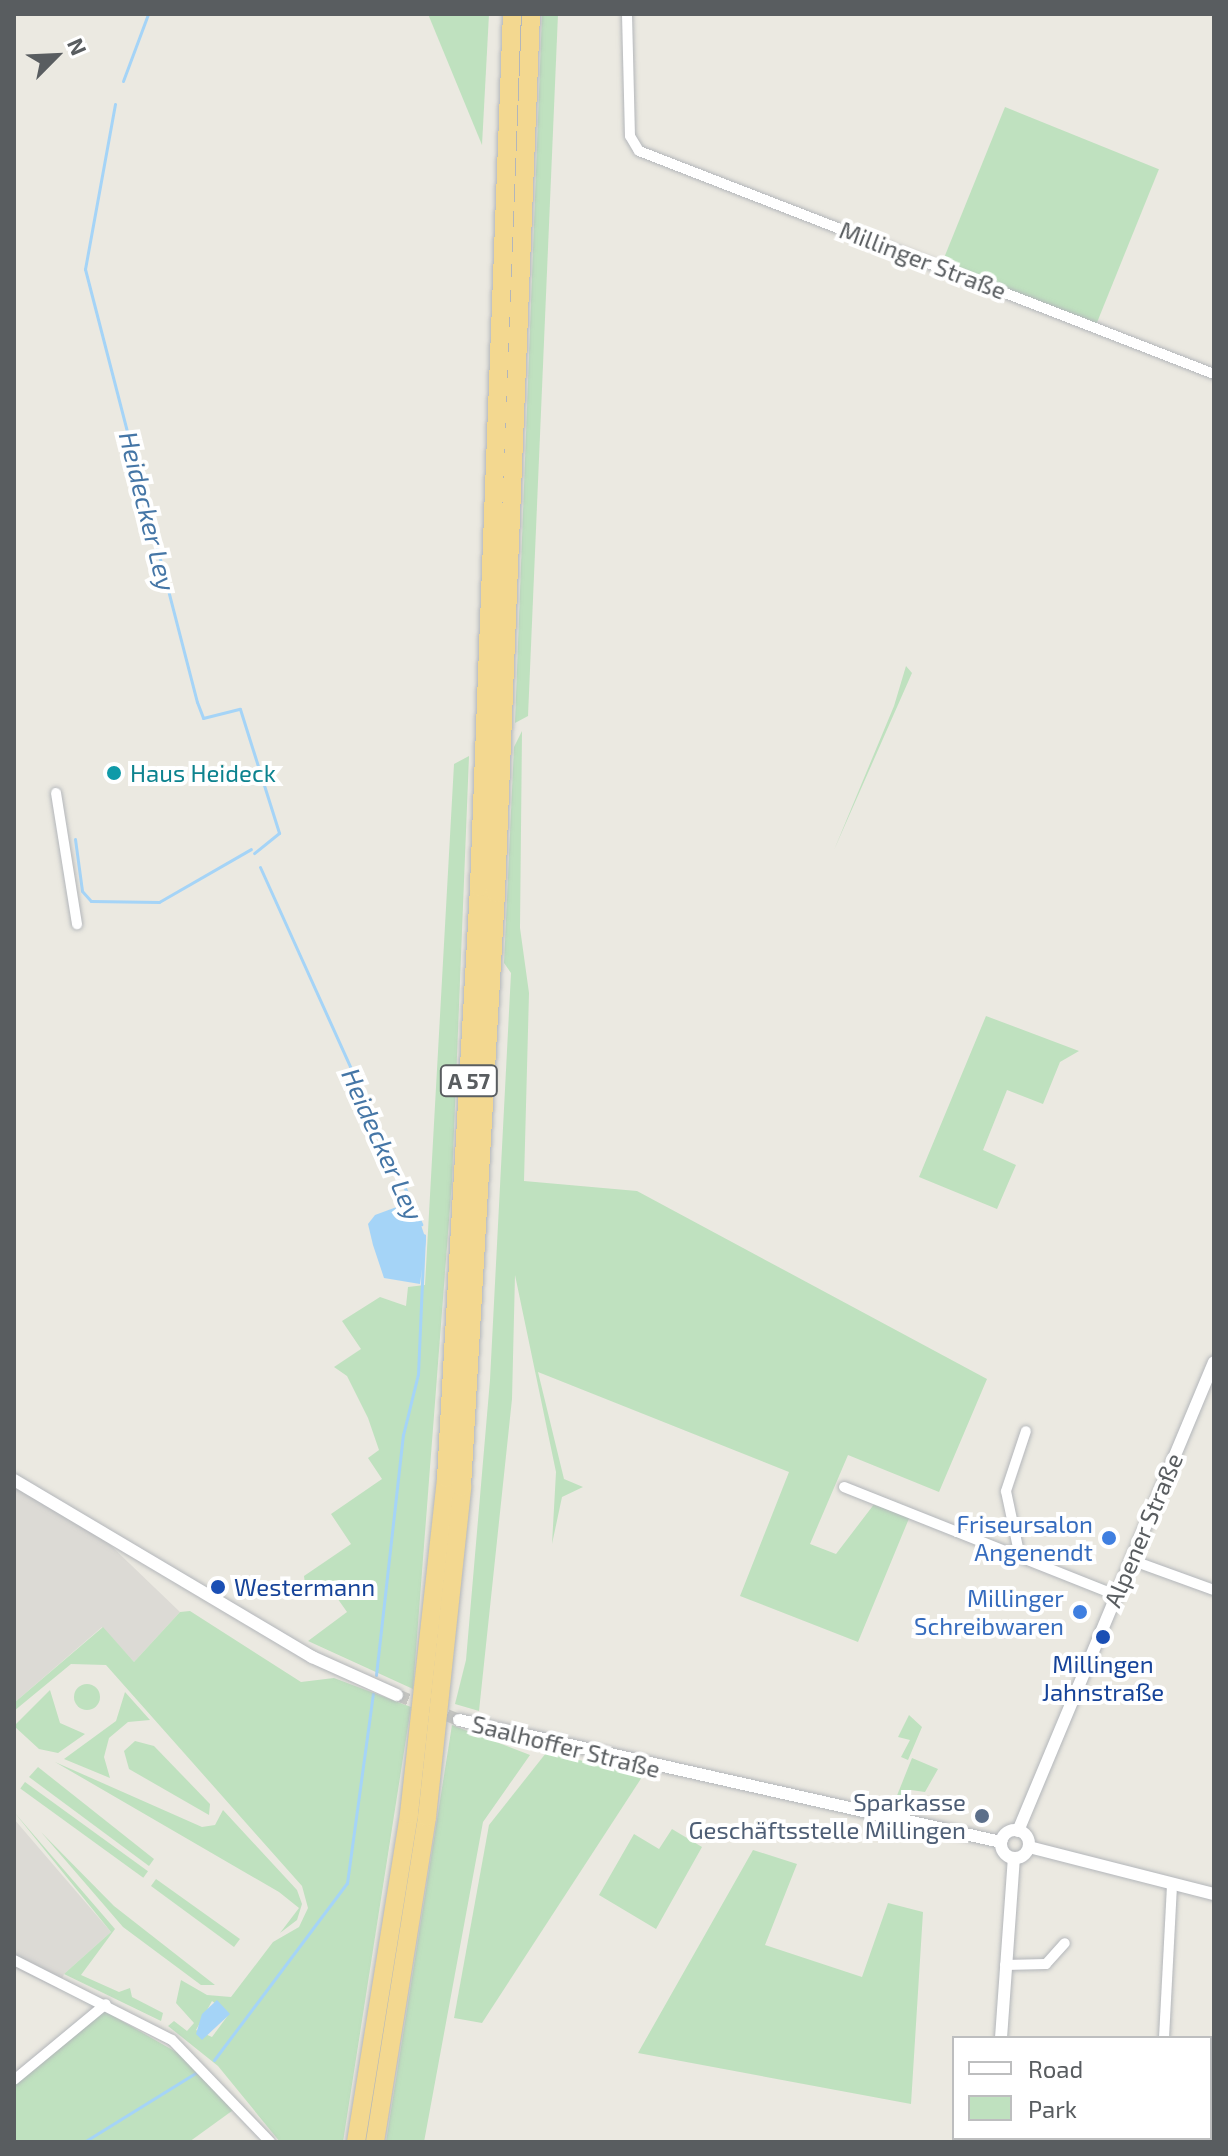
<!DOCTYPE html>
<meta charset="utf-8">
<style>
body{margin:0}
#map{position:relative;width:1228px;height:2156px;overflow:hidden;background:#ebe9e1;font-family:"Exo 2",sans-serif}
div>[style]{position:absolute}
.industrial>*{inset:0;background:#dcdad5}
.green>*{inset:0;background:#bfe1bf;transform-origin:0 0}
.round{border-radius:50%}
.water>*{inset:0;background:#a5d4f7}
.stream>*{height:3px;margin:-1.5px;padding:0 1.5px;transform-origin:1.5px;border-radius:1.5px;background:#a5d4f7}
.tertiary-tunnel>*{height:12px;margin-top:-6px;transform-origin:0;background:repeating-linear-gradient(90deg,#c6c6c1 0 12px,transparent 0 18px)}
.roads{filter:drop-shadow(0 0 2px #b3b6ba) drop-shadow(0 0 2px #b3b6ba)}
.minor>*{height:10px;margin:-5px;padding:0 5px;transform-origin:5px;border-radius:5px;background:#fff}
.tertiary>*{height:12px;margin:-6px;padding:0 6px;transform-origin:6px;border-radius:6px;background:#fff}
.tertiary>.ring{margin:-6px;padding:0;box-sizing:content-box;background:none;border:12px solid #fff;border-radius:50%}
.motorway>*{height:18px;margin:-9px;padding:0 9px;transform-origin:9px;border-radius:9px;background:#f3d890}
.dots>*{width:22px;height:22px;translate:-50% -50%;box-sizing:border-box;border:4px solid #fff;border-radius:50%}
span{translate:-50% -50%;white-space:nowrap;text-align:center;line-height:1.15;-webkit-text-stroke:8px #fff;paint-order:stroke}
.shield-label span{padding:2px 6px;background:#fff;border:2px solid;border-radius:6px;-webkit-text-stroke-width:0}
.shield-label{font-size:22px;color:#595d60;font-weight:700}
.street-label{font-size:24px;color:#595d60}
.culture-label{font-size:24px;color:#0d838f}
.left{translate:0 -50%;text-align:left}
.shop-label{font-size:24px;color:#366cbe}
.right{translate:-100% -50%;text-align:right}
.transit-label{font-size:24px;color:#164399}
.service-label{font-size:24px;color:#4e5e75}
.water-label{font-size:26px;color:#4576a6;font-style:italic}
.frame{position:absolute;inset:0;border:16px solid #595d60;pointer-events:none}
.legend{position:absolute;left:952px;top:2036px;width:260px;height:104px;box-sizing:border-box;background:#fff;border:2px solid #bdbebf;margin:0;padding:10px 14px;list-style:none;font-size:24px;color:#595d60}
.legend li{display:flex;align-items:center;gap:16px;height:40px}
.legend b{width:40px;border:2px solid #bdbebf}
.north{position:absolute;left:16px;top:16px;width:80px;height:80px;-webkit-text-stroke:6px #fff;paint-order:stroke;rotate:66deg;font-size:22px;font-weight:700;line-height:32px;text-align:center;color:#595d60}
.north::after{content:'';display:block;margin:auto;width:28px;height:36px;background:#595d60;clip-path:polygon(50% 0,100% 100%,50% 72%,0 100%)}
</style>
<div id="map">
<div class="industrial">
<i style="clip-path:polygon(14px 1478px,79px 1515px,180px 1612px,134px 1662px,102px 1627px,14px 1703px)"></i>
<i style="clip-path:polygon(14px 1819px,111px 1932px,64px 1974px,58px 1989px,14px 1968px)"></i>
</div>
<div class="green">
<i style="clip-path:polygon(428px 14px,489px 14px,482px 145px)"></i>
<i style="clip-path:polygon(542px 14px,558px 14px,528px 716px,515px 723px)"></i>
<i style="left:1005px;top:107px;width:166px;height:172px;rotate:22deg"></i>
<i style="clip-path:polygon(906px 666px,912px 673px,834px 850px,894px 706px)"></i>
<i style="clip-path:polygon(522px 731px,520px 928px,529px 993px,524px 1181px,637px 1191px,987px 1379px,939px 1492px,848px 1455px,810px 1544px,836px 1554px,875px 1503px,910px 1516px,858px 1642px,740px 1596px,789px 1472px,538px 1372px,564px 1479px,583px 1487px,562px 1497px,552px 1544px,556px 1472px,515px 1275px,512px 1399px,479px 1711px,455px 1704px,466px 1660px,490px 1380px,511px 973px,504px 963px,514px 747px)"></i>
<i style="clip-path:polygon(469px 756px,452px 1181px,413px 1689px,308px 1641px,347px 1612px,328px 1585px,307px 1599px,304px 1576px,351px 1544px,331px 1514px,382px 1479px,368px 1458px,379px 1450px,368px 1418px,347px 1376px,334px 1367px,361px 1349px,342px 1321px,380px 1297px,406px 1306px,408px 1287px,425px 1285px,454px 764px)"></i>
<i style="clip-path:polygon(986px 1016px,1079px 1051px,1060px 1062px,1043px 1104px,1007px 1090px,983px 1150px,1016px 1165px,997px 1209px,919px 1177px)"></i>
<i style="clip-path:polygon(evenodd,190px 1611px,301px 1682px,334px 1678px,411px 1707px,343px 2142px,280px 2142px,218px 2066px,168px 2026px,174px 2021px,187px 2031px,194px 2023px,176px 2003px,181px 1980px,207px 1995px,231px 1997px,273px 1942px,299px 1927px,308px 1908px,302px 1886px,106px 1665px,71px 1664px,14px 1711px,14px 1703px,103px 1627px,134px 1662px,180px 1612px,190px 1611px,212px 2001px,229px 2014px,212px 2037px,196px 2030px,212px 2001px)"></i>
<i class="round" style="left:74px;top:1684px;width:26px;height:26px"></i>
<i style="clip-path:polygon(50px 1690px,60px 1723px,85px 1734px,58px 1753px,39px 1749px,14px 1726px)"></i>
<i style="clip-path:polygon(125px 1692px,150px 1720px,128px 1722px,109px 1738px,104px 1757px,110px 1778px,64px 1759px,116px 1721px)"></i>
<i style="clip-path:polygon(909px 1715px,922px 1727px,908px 1760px,901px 1757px,910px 1740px,898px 1737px)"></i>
<i style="clip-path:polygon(452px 1725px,530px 1755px,483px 1822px,424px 2142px,386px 2142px)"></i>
<i style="clip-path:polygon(135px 1741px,154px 1746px,210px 1804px,209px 1815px,129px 1769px,124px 1751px)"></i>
<i style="clip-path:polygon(546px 1753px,644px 1774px,482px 2023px,454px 2018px,489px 1825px)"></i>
<i style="clip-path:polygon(912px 1758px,938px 1769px,925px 1792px,911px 1790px,906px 1811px,892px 1808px)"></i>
<i style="clip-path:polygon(55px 1762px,202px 1827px,215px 1825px,223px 1810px,297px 1890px,302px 1904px,297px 1920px,280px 1933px,299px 1908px,279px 1892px)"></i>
<i style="clip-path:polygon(38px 1767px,154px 1859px,149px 1866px,29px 1777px)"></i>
<i style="left:25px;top:1782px;width:152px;height:8px;rotate:36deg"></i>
<i style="clip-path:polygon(14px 1812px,115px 1929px,81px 1975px,119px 1992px,130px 1988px,132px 1997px,163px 2013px,161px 2021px,64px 1974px,111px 1932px)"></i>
<i style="clip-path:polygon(672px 1829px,702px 1847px,656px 1929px,599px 1895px,634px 1834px,659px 1849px)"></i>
<i style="clip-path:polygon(41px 1832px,114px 1906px,215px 1985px,201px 1985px,123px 1927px)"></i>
<i style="clip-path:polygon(753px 1850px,797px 1864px,765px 1945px,862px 1977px,888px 1903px,923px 1912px,911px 2104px,638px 2053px)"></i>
<i style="clip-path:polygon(156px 1879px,240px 1939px,234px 1947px,151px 1886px)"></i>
<i style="clip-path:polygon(101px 2009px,190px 2060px,236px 2108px,189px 2142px,14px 2142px,14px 2080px)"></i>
</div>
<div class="water">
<i style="clip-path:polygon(402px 1205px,419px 1219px,426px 1240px,420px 1284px,384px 1278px,373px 1245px,368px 1224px,375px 1215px)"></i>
<i style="clip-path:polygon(217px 2000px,230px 2014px,202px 2040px,196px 2034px,202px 2014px)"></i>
</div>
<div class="stream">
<i style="left:123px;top:81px;width:72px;rotate:-69.5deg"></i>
<i style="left:115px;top:104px;width:168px;rotate:100.3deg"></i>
<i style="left:85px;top:269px;width:447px;rotate:75.5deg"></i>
<i style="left:197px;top:702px;width:17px;rotate:69deg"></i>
<i style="left:203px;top:718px;width:38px;rotate:-14deg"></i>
<i style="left:240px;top:709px;width:130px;rotate:72.5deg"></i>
<i style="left:279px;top:833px;width:32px;rotate:141deg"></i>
<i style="left:75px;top:839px;width:52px;rotate:82.3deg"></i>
<i style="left:82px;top:891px;width:13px;rotate:48deg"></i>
<i style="left:91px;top:901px;width:68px;rotate:0.8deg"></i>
<i style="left:159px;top:902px;width:106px;rotate:-29.9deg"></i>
<i style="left:260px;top:867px;width:392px;rotate:65.7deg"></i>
<i style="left:376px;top:1675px;width:242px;rotate:-83.6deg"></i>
<i style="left:403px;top:1435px;width:63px;rotate:-76.2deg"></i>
<i style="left:418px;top:1374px;width:139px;rotate:-87.5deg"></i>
<i style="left:214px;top:2060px;width:221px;rotate:-53.1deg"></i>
<i style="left:347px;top:1883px;width:191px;rotate:-82.2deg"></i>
<i style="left:84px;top:2142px;width:133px;rotate:-31.8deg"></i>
</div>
<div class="tertiary-tunnel">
<i style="left:397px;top:1695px;width:67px;rotate:22deg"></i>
</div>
<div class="roads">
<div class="minor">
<i style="left:627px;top:14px;width:122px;rotate:88.6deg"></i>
<i style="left:630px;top:136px;width:17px;rotate:59deg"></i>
<i style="left:639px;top:151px;width:617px;rotate:21.2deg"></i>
<i style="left:56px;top:793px;width:133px;rotate:80.9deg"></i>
<i style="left:844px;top:1487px;width:292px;rotate:21.7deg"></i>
<i style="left:1020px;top:1557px;width:67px;rotate:-102deg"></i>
<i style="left:1006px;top:1491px;width:63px;rotate:-71.6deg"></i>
<i style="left:1131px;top:1560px;width:88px;rotate:19.9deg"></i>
<i style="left:14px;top:1960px;width:177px;rotate:26.9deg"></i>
<i style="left:172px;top:2040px;width:141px;rotate:46.1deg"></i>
<i style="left:1005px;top:1965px;width:41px;rotate:-1.4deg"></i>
<i style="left:1046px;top:1964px;width:28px;rotate:-48deg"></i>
<i style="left:1164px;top:2038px;width:153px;rotate:-87deg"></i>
<i style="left:14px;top:2080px;width:119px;rotate:-39.6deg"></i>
</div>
<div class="tertiary">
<i style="left:14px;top:1480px;width:347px;rotate:30.7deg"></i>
<i style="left:312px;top:1657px;width:93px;rotate:24.1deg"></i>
<i style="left:459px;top:1720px;width:556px;rotate:12.69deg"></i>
<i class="ring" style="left:1001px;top:1830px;width:16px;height:16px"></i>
<i style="left:1018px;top:1831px;width:508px;rotate:-67.32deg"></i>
<i style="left:1029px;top:1847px;width:191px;rotate:14.3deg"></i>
<i style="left:1001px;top:2038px;width:180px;rotate:-85.9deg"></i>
<i style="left:993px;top:2142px;width:4px;rotate:-90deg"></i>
</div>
<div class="motorway">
<i style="left:356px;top:2142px;width:332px;rotate:-80.8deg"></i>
<i style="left:409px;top:1814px;width:338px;rotate:-83.7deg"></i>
<i style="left:446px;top:1478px;width:592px;rotate:-86.8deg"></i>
<i style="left:479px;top:887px;width:874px;rotate:-87.84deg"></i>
<i style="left:375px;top:2142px;width:329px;rotate:-80.9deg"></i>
<i style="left:427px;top:1817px;width:332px;rotate:-83.9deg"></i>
<i style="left:462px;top:1487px;width:595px;rotate:-86.72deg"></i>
<i style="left:496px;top:893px;width:880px;rotate:-87.72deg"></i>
</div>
</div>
<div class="dots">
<i style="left:114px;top:773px;background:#0f9aa8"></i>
<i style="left:1109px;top:1538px;background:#3f7fe0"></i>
<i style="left:218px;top:1587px;background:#1a4fb4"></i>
<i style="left:1080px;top:1612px;background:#3f7fe0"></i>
<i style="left:1103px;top:1637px;background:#1a4fb4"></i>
<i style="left:982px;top:1816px;background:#5c6f8a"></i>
</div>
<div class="shield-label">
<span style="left:469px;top:1081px">A 57</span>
</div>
<div class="street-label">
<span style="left:923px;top:260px;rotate:21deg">Millinger Straße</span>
<span style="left:1143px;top:1530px;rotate:-67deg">Alpener Straße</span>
<span style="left:566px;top:1746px;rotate:14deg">Saalhoffer Straße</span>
</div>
<div class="culture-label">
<span class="left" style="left:130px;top:773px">Haus Heideck</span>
</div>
<div class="shop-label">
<span class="right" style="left:1093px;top:1538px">Friseursalon<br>Angenendt</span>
<span class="right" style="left:1064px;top:1612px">Millinger<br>Schreibwaren</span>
</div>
<div class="transit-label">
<span class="left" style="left:234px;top:1587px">Westermann</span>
<span style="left:1103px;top:1678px">Millingen<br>Jahnstraße</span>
</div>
<div class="service-label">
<span class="right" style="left:966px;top:1816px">Sparkasse<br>Geschäftsstelle Millingen</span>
</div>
<div class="water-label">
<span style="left:148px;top:511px;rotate:76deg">Heidecker Ley</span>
<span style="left:383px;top:1144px;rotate:66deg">Heidecker Ley</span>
</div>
<div class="frame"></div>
<ul class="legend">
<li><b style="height:10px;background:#fff"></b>Road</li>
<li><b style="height:22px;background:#bfe1bf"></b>Park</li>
</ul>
<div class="north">N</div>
</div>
